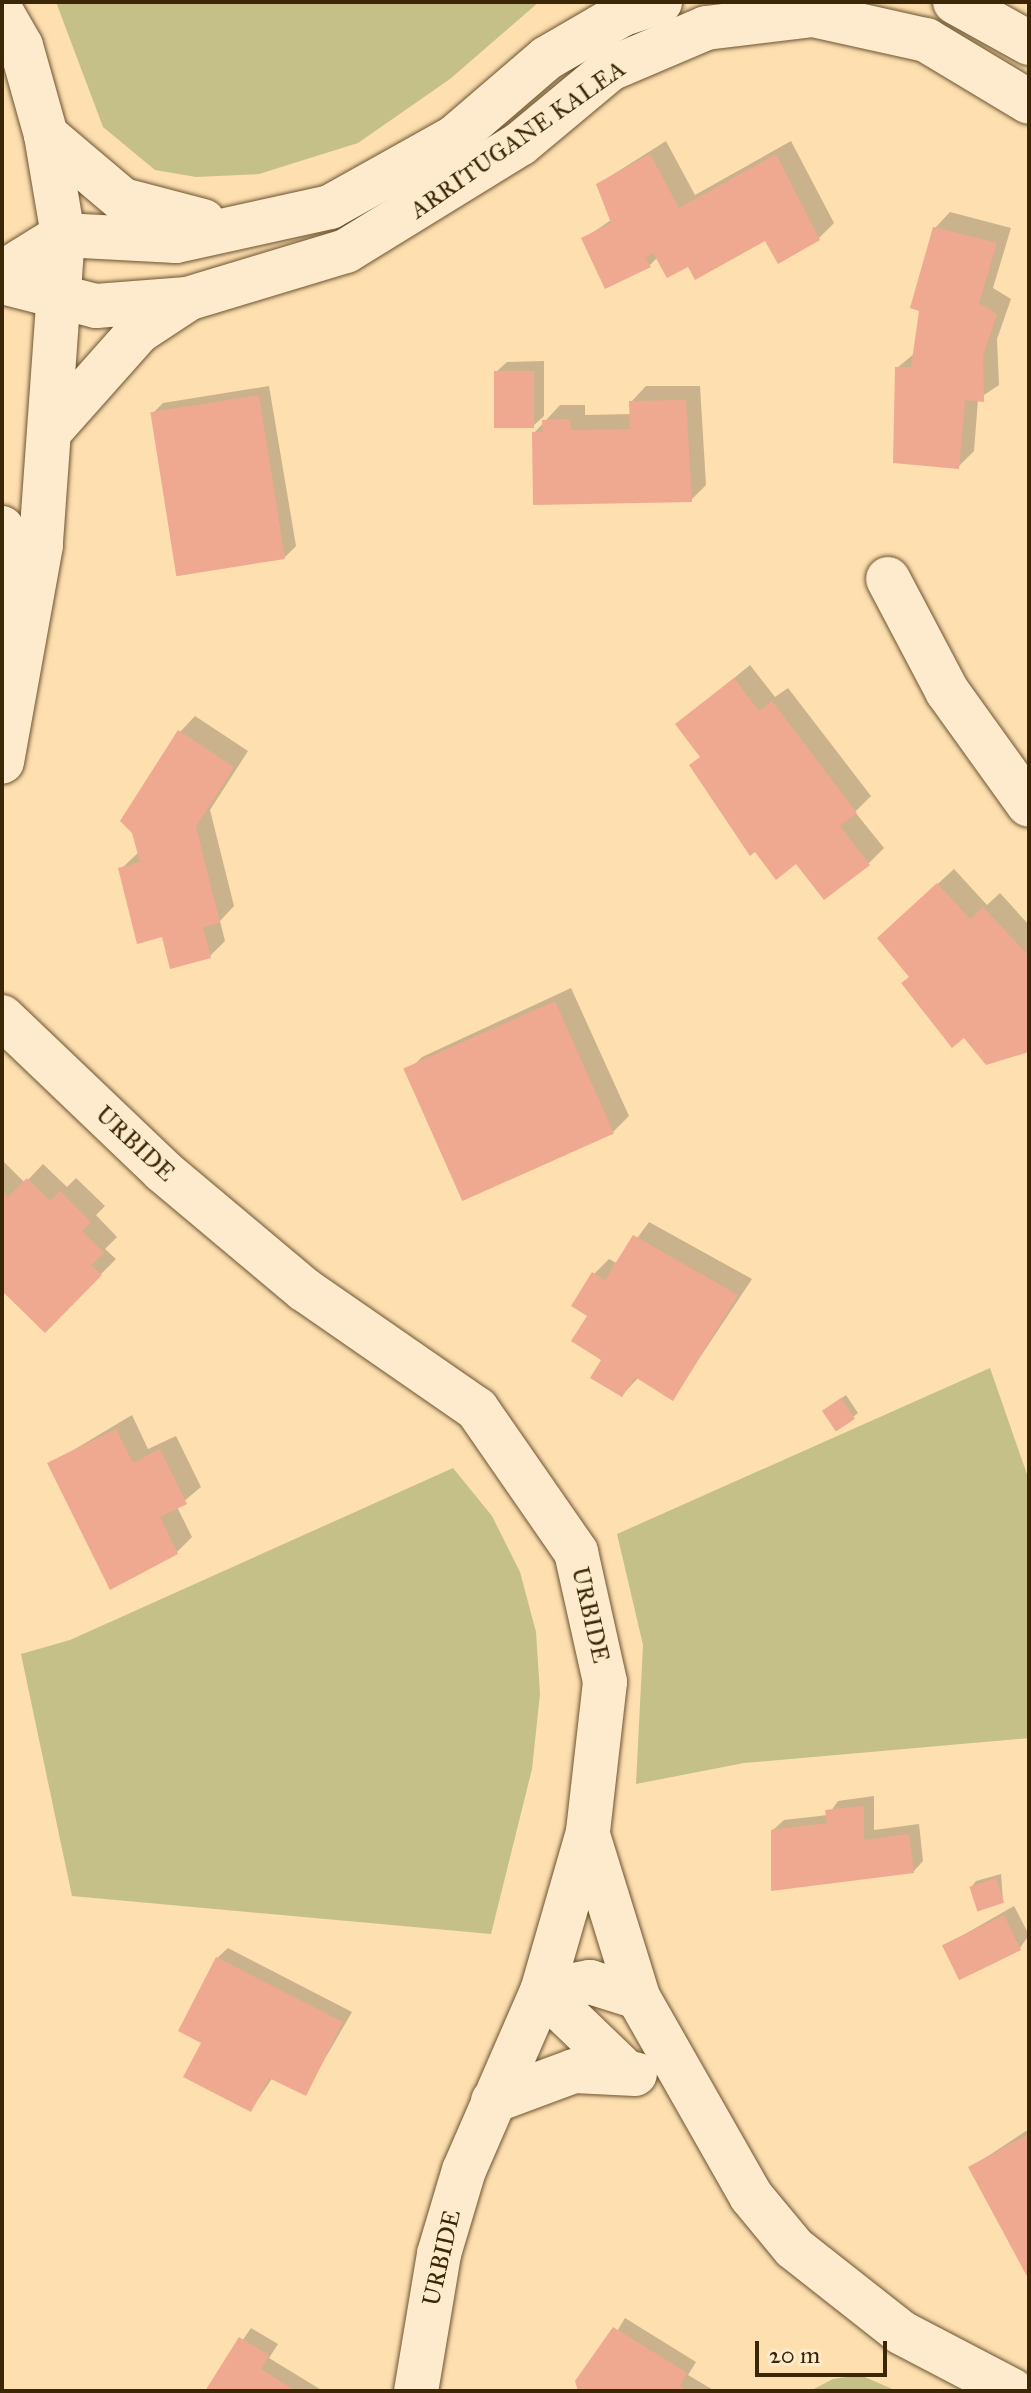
<!DOCTYPE html>
<style>
body{margin:0}
#map{position:relative;width:1031px;height:2393px;overflow:hidden;background:#fddfb0;font-family:"IM FELL Great Primer",serif}
div>[style]{position:absolute}
.green>*{inset:0;background:#c5c087}
.shadow>*{inset:0;background:#0003}
.building>*{inset:0;background:#efa991;transform-origin:0 0}
.roads{filter:drop-shadow(0 0 2px #6c5430) drop-shadow(0 0 2px #6c5430)}
.minor>*{height:44px;margin:-22px;padding:0 22px;transform-origin:22px;border-radius:22px;background:#feeacc}
span{translate:-50% -50%;white-space:nowrap;text-align:center;line-height:1.15;-webkit-text-stroke:8px #feeacc;paint-order:stroke}
.street-label{font-size:24px;color:#3b2606}
.frame{position:absolute;inset:0;border:4px solid #3b2606;pointer-events:none}
.scale{position:absolute;left:755px;top:2341px;width:132px;height:36px;box-sizing:border-box;border:4px solid #3b2606;border-top:0;padding-left:10px;font-size:24px;line-height:28px;white-space:nowrap;color:#3b2606;-webkit-text-stroke:6px #feeacc;paint-order:stroke}
</style>
<div id="map">
<div class="green">
<i style="clip-path:polygon(56px 2px,539px 2px,450px 79px,358px 143px,259px 174px,196px 177px,155px 170px,103px 127px)"></i>
<i style="clip-path:polygon(990px 1368px,1029px 1480px,1029px 1738px,744px 1763px,636px 1784px,643px 1645px,617px 1534px)"></i>
<i style="clip-path:polygon(453px 1468px,492px 1516px,520px 1572px,536px 1632px,540px 1694px,532px 1769px,491px 1934px,72px 1896px,21px 1654px,70px 1640px)"></i>
<i style="clip-path:polygon(860px 2375px,897px 2391px,810px 2391px,833px 2379px)"></i>
</div>
<div class="shadow">
<i style="clip-path:polygon(666px 141px,695px 195px,791px 141px,834px 223px,819px 238px,766px 238px,689px 264px,658px 257px,650px 265px,583px 239px,614px 218px,598px 184px)"></i>
<i style="clip-path:polygon(950px 212px,1011px 228px,993px 288px,1011px 299px,997px 339px,999px 385px,978px 399px,974px 451px,958px 467px,897px 368px,915px 353px,935px 228px)"></i>
<i style="clip-path:polygon(544px 361px,544px 416px,533px 426px,496px 372px,507px 362px)"></i>
<i style="clip-path:polygon(269px 386px,296px 546px,285px 557px,152px 414px,163px 403px)"></i>
<i style="clip-path:polygon(646px 386px,700px 386px,706px 485px,691px 500px,534px 433px,560px 405px,585px 405px,585px 415px,631px 414px,631px 402px)"></i>
<i style="clip-path:polygon(750px 665px,775px 697px,788px 688px,871px 796px,855px 812px,884px 848px,869px 863px,797px 861px,678px 724px)"></i>
<i style="clip-path:polygon(195px 716px,248px 751px,210px 810px,234px 906px,220px 921px,225px 941px,210px 956px,163px 935px,121px 869px,139px 852px,180px 732px)"></i>
<i style="clip-path:polygon(954px 869px,987px 905px,1000px 893px,1029px 925px,1029px 1050px,911px 977px,895px 923px)"></i>
<i style="clip-path:polygon(571px 988px,629px 1116px,613px 1132px,407px 1072px,422px 1057px)"></i>
<i style="clip-path:polygon(2px 1160px,25px 1183px,43px 1164px,67px 1187px,76px 1178px,105px 1206px,96px 1215px,117px 1237px,105px 1249px,116px 1259px,45px 1330px,2px 1289px)"></i>
<i style="clip-path:polygon(649px 1222px,752px 1279px,673px 1398px,639px 1377px,622px 1395px,590px 1315px,594px 1274px,609px 1259px,618px 1264px)"></i>
<i style="clip-path:polygon(846px 1395px,858px 1413px,853px 1417px,829px 1407px)"></i>
<i style="clip-path:polygon(132px 1415px,148px 1449px,176px 1436px,201px 1487px,177px 1507px,192px 1537px,177px 1552px,50px 1464px)"></i>
<i style="clip-path:polygon(874px 1796px,874px 1830px,919px 1824px,923px 1861px,913px 1872px,773px 1830px,784px 1820px,828px 1815px,838px 1801px)"></i>
<i style="clip-path:polygon(1001px 1874px,1003px 1901px,972px 1886px,976px 1881px)"></i>
<i style="clip-path:polygon(1014px 1906px,1029px 1935px,1020px 1948px,944px 1946px)"></i>
<i style="clip-path:polygon(228px 1948px,352px 2012px,305px 2093px,273px 2077px,251px 2110px,203px 2042px,217px 1958px)"></i>
<i style="clip-path:polygon(1029px 2129px,1029px 2276px,970px 2168px)"></i>
<i style="clip-path:polygon(625px 2318px,696px 2362px,688px 2375px,715px 2391px,581px 2391px)"></i>
<i style="clip-path:polygon(251px 2328px,278px 2344px,269px 2358px,323px 2391px,208px 2391px)"></i>
</div>
<div class="building">
<i style="clip-path:polygon(650px 154px,679px 208px,776px 154px,820px 240px,778px 264px,765px 241px,695px 280px,688px 267px,667px 278px,653px 253px,645px 258px,651px 267px,605px 289px,581px 238px,611px 223px,596px 184px)"></i>
<i style="clip-path:polygon(933px 227px,997px 243px,979px 303px,997px 314px,983px 356px,984px 402px,965px 400px,959px 469px,893px 463px,895px 367px,911px 367px,919px 311px,910px 308px)"></i>
<i style="left:534px;top:371px;width:57px;height:40px;rotate:90deg"></i>
<i style="left:259px;top:395px;width:166px;height:110px;rotate:81deg"></i>
<i style="clip-path:polygon(686px 400px,692px 502px,533px 505px,532px 432px,543px 432px,542px 420px,570px 419px,571px 430px,630px 429px,629px 401px)"></i>
<i style="clip-path:polygon(734px 678px,759px 711px,772px 701px,857px 813px,840px 826px,870px 865px,824px 900px,796px 864px,776px 880px,755px 852px,750px 856px,689px 765px,700px 757px,675px 724px)"></i>
<i style="clip-path:polygon(178px 730px,234px 767px,196px 827px,220px 923px,203px 927px,211px 958px,170px 969px,162px 937px,137px 944px,118px 868px,140px 862px,132px 833px,120px 821px)"></i>
<i style="clip-path:polygon(937px 883px,970px 919px,983px 907px,1029px 956px,1029px 1052px,986px 1065px,964px 1038px,952px 1048px,901px 983px,909px 977px,877px 938px)"></i>
<i style="left:555px;top:1001px;width:145px;height:166px;rotate:66deg"></i>
<i style="clip-path:polygon(27px 1178px,50px 1201px,60px 1191px,91px 1222px,82px 1231px,104px 1253px,91px 1265px,102px 1275px,45px 1333px,2px 1291px,2px 1190px,8px 1197px)"></i>
<i style="clip-path:polygon(633px 1235px,738px 1295px,673px 1401px,635px 1377px,622px 1397px,590px 1378px,601px 1360px,571px 1341px,587px 1316px,571px 1306px,592px 1272px,605px 1280px)"></i>
<i style="left:841px;top:1398px;width:25px;height:23px;rotate:56deg"></i>
<i style="clip-path:polygon(116px 1429px,133px 1463px,160px 1449px,187px 1504px,160px 1517px,178px 1554px,110px 1590px,47px 1463px)"></i>
<i style="clip-path:polygon(864px 1806px,864px 1840px,909px 1834px,914px 1873px,771px 1891px,771px 1830px,827px 1823px,825px 1810px)"></i>
<i style="left:996px;top:1878px;width:26px;height:28px;rotate:72deg"></i>
<i style="left:1004px;top:1915px;width:39px;height:69px;rotate:64deg"></i>
<i style="clip-path:polygon(216px 1957px,343px 2022px,306px 2096px,269px 2078px,251px 2112px,183px 2077px,201px 2043px,178px 2031px)"></i>
<i style="clip-path:polygon(1029px 2134px,1029px 2280px,968px 2167px)"></i>
<i style="clip-path:polygon(613px 2327px,687px 2373px,680px 2386px,688px 2391px,578px 2391px,575px 2381px)"></i>
<i style="clip-path:polygon(239px 2337px,269px 2355px,261px 2369px,296px 2391px,205px 2391px)"></i>
</div>
<div class="roads">
<div class="minor">
<i style="left:955px;top:2px;width:85px;rotate:29deg"></i>
<i style="left:2px;top:13px;width:38px;rotate:60deg"></i>
<i style="left:21px;top:46px;width:92px;rotate:74.3deg"></i>
<i style="left:46px;top:135px;width:101px;rotate:80.4deg"></i>
<i style="left:63px;top:235px;width:311px;rotate:94.1deg"></i>
<i style="left:41px;top:545px;width:220px;rotate:100.2deg"></i>
<i style="left:46px;top:135px;width:101px;rotate:40.2deg"></i>
<i style="left:123px;top:200px;width:83px;rotate:14.7deg"></i>
<i style="left:2px;top:273px;width:72px;rotate:-31.9deg"></i>
<i style="left:63px;top:235px;width:113px;rotate:3deg"></i>
<i style="left:176px;top:241px;width:158px;rotate:-12.4deg"></i>
<i style="left:330px;top:207px;width:143px;rotate:-29.2deg"></i>
<i style="left:455px;top:137px;width:121px;rotate:-40.7deg"></i>
<i style="left:547px;top:58px;width:88px;rotate:-30.1deg"></i>
<i style="left:623px;top:14px;width:39px;rotate:-18deg"></i>
<i style="left:2px;top:282px;width:97px;rotate:14.3deg"></i>
<i style="left:96px;top:306px;width:91px;rotate:-4.4deg"></i>
<i style="left:187px;top:299px;width:166px;rotate:-16.8deg"></i>
<i style="left:346px;top:251px;width:204px;rotate:-31.6deg"></i>
<i style="left:520px;top:144px;width:117px;rotate:-39.8deg"></i>
<i style="left:610px;top:69px;width:104px;rotate:-23.1deg"></i>
<i style="left:706px;top:28px;width:108px;rotate:-6.9deg"></i>
<i style="left:813px;top:15px;width:116px;rotate:12.5deg"></i>
<i style="left:926px;top:40px;width:120px;rotate:31deg"></i>
<i style="left:51px;top:430px;width:131px;rotate:-48.4deg"></i>
<i style="left:138px;top:332px;width:56px;rotate:-33.4deg"></i>
<i style="left:2px;top:528px;width:66px;rotate:88.3deg"></i>
<i style="left:4px;top:594px;width:35px;rotate:72deg"></i>
<i style="left:888px;top:579px;width:127px;rotate:62.2deg"></i>
<i style="left:947px;top:691px;width:140px;rotate:54.3deg"></i>
<i style="left:2px;top:1017px;width:223px;rotate:43.7deg"></i>
<i style="left:163px;top:1171px;width:185px;rotate:40deg"></i>
<i style="left:305px;top:1290px;width:209px;rotate:34.7deg"></i>
<i style="left:477px;top:1409px;width:174px;rotate:55.3deg"></i>
<i style="left:576px;top:1552px;width:133px;rotate:77.4deg"></i>
<i style="left:605px;top:1682px;width:151px;rotate:96.5deg"></i>
<i style="left:588px;top:1832px;width:166px;rotate:106.1deg"></i>
<i style="left:542px;top:1991px;width:195px;rotate:113.5deg"></i>
<i style="left:464px;top:2170px;width:88px;rotate:106.6deg"></i>
<i style="left:439px;top:2254px;width:139px;rotate:99.5deg"></i>
<i style="left:588px;top:1835px;width:170px;rotate:72.8deg"></i>
<i style="left:625px;top:2071px;width:115px;rotate:-136.1deg"></i>
<i style="left:542px;top:1991px;width:49px;rotate:-10.6deg"></i>
<i style="left:590px;top:1982px;width:50px;rotate:17.4deg"></i>
<i style="left:638px;top:1997px;width:229px;rotate:60.4deg"></i>
<i style="left:751px;top:2196px;width:67px;rotate:50.4deg"></i>
<i style="left:794px;top:2248px;width:137px;rotate:38.2deg"></i>
<i style="left:902px;top:2333px;width:125px;rotate:27.6deg"></i>
<i style="left:493px;top:2101px;width:86px;rotate:-20.3deg"></i>
<i style="left:574px;top:2071px;width:61px;rotate:2.8deg"></i>
</div>
</div>
<div class="street-label">
<span style="left:518px;top:140px;rotate:-35deg">ARRITUGANE KALEA</span>
<span style="left:135px;top:1144px;rotate:43deg">URBIDE</span>
<span style="left:590px;top:1615px;rotate:77deg">URBIDE</span>
<span style="left:442px;top:2258px;rotate:-77deg">URBIDE</span>
</div>
<div class="frame"></div>
<div class="scale">20 m</div>
</div>
